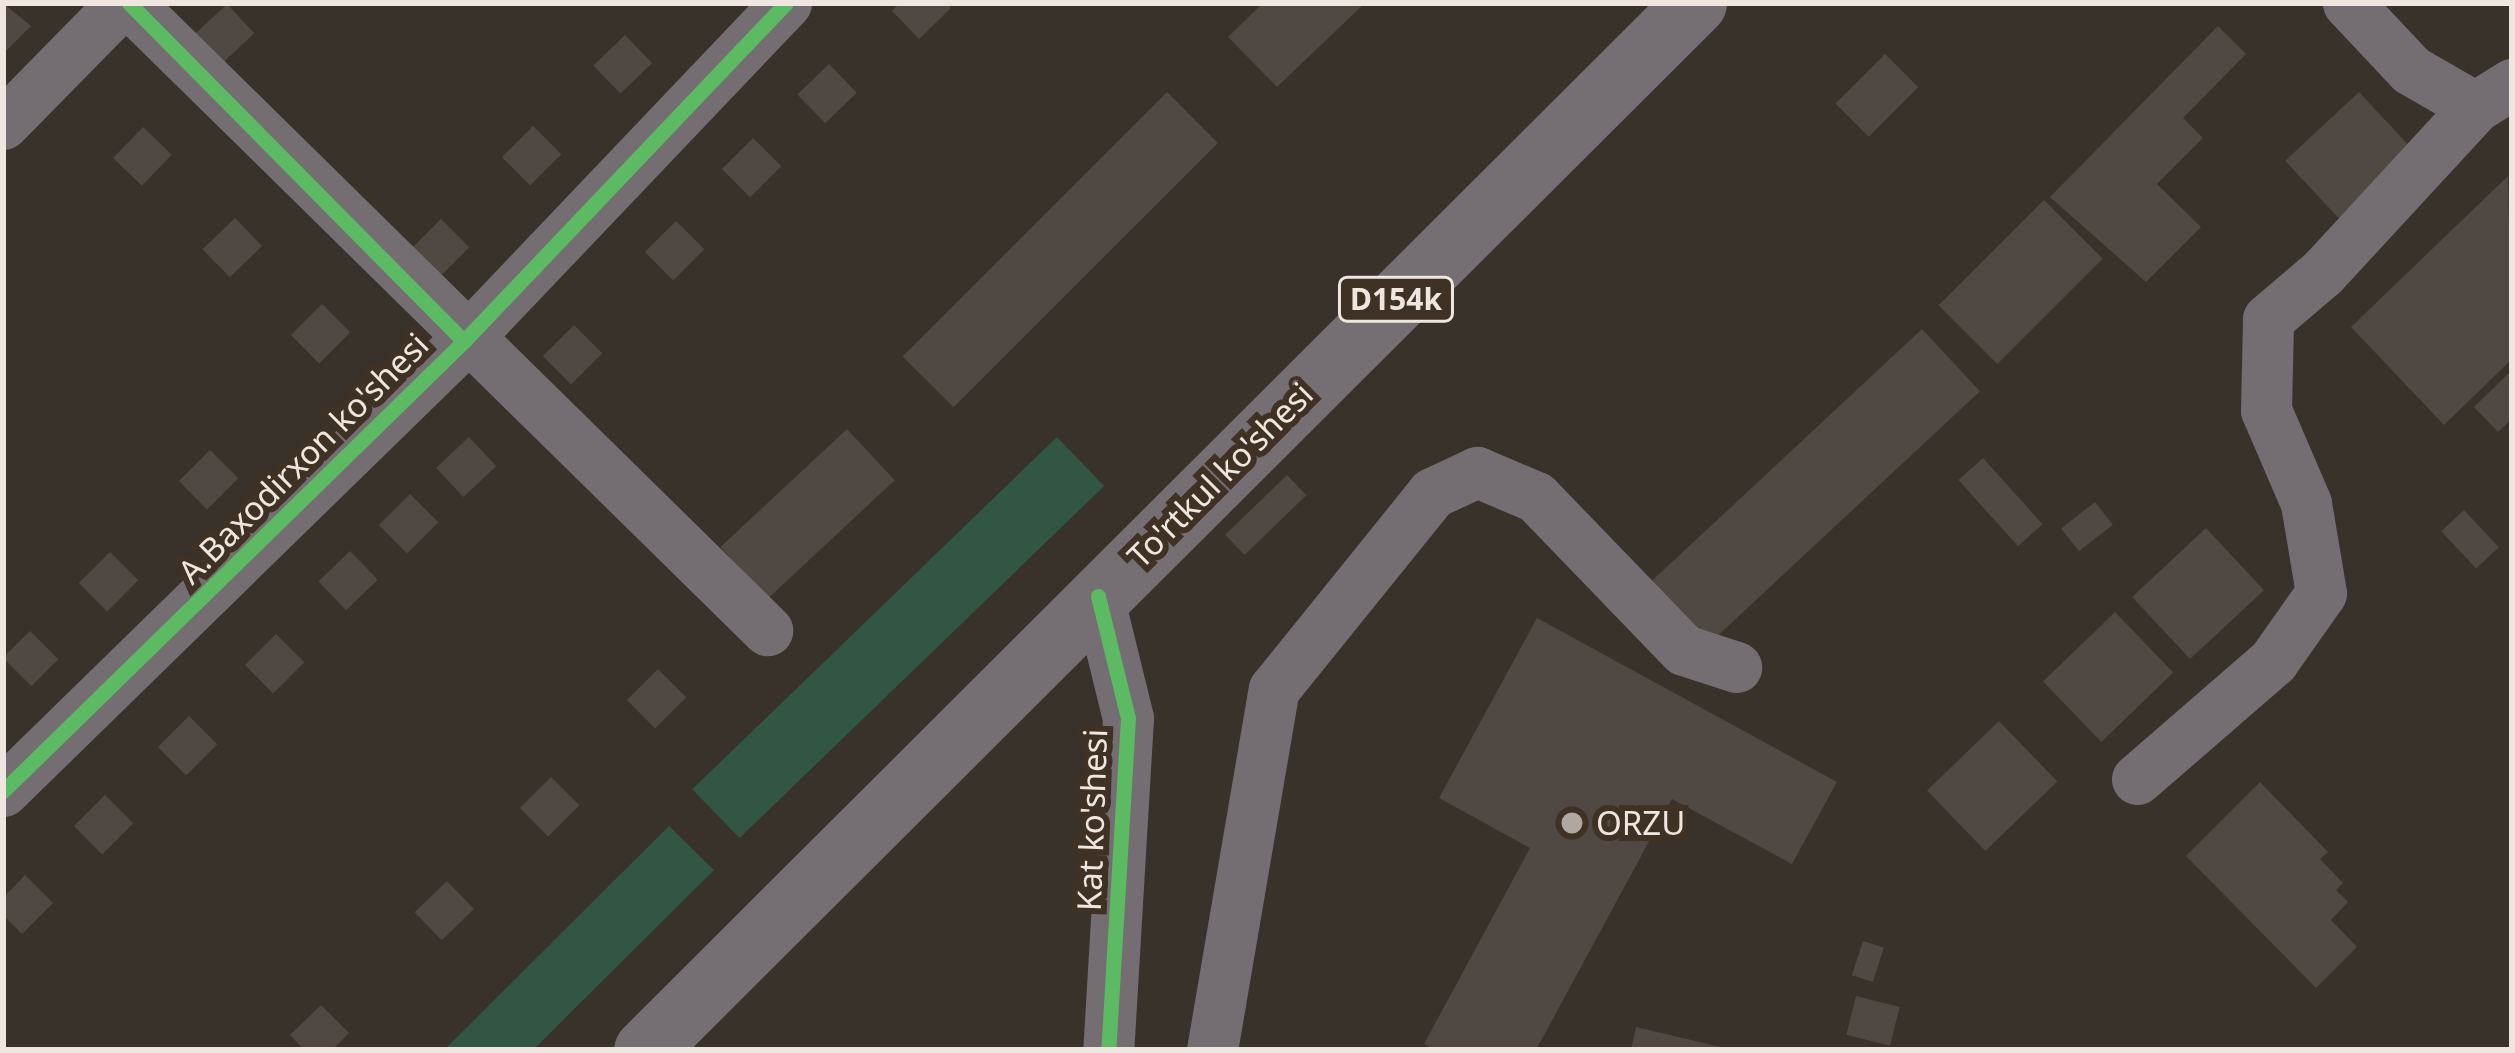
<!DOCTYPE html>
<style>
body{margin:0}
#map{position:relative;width:2515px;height:1053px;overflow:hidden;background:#39322b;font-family:"Noto Sans",sans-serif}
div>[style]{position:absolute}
.green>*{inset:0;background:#315644;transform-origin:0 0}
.building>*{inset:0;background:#4f4843;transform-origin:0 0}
.minor>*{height:51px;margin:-25.5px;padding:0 25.5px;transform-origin:25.5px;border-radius:25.5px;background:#746e73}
.major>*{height:63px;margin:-31.5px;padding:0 31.5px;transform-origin:31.5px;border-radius:31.5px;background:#756e72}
.cycleway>*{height:15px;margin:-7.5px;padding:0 7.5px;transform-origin:7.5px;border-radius:7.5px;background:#5cba63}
.dots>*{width:33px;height:33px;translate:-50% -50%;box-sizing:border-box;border:6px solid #3f3225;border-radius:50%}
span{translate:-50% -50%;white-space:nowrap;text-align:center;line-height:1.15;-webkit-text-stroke:12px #3f3225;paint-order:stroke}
.shield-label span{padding:3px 9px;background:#3f3225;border:3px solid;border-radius:9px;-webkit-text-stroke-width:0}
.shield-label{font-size:30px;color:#efe7df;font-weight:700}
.street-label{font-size:33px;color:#efe7df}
.poi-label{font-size:33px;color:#efe7df}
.left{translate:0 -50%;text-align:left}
.frame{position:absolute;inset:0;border:6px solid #efe7df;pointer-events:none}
</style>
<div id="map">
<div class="green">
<i style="left:1057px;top:437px;width:68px;height:507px;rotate:46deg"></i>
<i style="clip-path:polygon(669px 826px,714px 870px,533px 1050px,444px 1050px)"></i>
</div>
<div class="building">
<i style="clip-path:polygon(3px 3px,31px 26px,3px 54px)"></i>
<i style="clip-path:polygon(899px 3px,946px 3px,951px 8px,919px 39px,892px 11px)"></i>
<i style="clip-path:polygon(1263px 3px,1365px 3px,1277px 87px,1228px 37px)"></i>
<i style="left:227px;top:4px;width:40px;height:45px;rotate:47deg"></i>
<i style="clip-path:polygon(2218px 26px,2246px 54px,2183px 118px,2203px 138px,2157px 184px,2201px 227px,2146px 282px,2050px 197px)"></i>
<i style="left:625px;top:35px;width:39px;height:44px;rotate:46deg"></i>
<i style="left:1885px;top:54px;width:47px;height:70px;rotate:45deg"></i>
<i style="left:829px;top:64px;width:40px;height:44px;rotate:46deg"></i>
<i style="left:1167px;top:92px;width:72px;height:374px;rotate:45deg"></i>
<i style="left:2359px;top:92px;width:85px;height:101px;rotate:47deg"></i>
<i style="left:533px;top:126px;width:40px;height:44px;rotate:45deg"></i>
<i style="left:143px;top:127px;width:40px;height:43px;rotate:44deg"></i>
<i style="left:753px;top:138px;width:40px;height:44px;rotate:45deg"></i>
<i style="clip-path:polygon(2508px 176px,2512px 359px,2444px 425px,2351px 327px)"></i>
<i style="left:2044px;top:200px;width:83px;height:149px;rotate:45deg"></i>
<i style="left:235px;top:218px;width:39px;height:45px;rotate:46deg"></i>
<i style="left:441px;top:219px;width:40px;height:44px;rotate:45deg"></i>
<i style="left:676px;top:221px;width:40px;height:44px;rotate:45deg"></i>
<i style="left:322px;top:304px;width:40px;height:44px;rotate:45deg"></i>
<i style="left:574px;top:325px;width:40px;height:44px;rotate:45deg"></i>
<i style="left:1922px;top:329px;width:85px;height:377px;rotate:47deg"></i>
<i style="clip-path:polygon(2509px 373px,2512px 419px,2498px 432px,2474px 407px)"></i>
<i style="left:847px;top:429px;width:70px;height:173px;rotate:47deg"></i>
<i style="left:469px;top:437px;width:40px;height:45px;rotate:47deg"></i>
<i style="left:210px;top:450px;width:40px;height:44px;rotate:45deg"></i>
<i style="left:1983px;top:458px;width:89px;height:33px;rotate:48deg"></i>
<i style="left:1287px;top:475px;width:28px;height:86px;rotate:46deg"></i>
<i style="left:410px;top:494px;width:40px;height:44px;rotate:45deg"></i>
<i style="left:2095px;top:502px;width:29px;height:43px;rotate:52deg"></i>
<i style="left:2464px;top:510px;width:51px;height:31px;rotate:47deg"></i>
<i style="left:2206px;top:528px;width:85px;height:101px;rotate:47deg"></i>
<i style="left:350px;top:551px;width:40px;height:44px;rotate:46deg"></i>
<i style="left:110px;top:552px;width:40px;height:44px;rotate:45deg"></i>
<i style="left:2115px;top:612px;width:84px;height:100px;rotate:46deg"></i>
<i style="clip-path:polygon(1537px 618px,1837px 782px,1792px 864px,1672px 799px,1536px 1050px,1435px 1050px,1424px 1044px,1530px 848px,1439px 798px)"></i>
<i style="left:30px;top:631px;width:40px;height:38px;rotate:45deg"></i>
<i style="left:276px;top:634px;width:40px;height:44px;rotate:45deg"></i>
<i style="left:658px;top:669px;width:40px;height:44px;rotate:45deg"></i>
<i style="left:189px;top:716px;width:40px;height:44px;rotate:45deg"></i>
<i style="left:1999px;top:721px;width:84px;height:100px;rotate:46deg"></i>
<i style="left:551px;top:777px;width:40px;height:44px;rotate:45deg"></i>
<i style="clip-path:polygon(2260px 782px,2328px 852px,2320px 859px,2343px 883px,2336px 890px,2348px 902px,2331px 920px,2357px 947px,2316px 988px,2186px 856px)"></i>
<i style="left:105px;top:795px;width:40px;height:44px;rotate:45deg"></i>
<i style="clip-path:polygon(25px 875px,53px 903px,22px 934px,3px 915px,3px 898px)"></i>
<i style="left:447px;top:881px;width:39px;height:45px;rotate:46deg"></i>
<i style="left:1863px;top:941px;width:22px;height:36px;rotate:18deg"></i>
<i style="left:1856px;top:996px;width:45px;height:40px;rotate:14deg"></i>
<i style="clip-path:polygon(321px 1005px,349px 1033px,332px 1050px,304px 1050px,290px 1035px)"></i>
<i style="clip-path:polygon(1636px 1027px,1725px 1048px,1725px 1050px,1631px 1050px)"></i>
</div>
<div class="minor">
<i style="left:129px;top:3px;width:895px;rotate:44.5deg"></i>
<i style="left:2348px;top:3px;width:92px;rotate:46.8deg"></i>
<i style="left:2411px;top:70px;width:74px;rotate:30deg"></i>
<i style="left:2475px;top:107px;width:44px;rotate:-31.9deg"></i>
<i style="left:3px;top:124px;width:170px;rotate:-45.5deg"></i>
<i style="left:1098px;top:596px;width:126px;rotate:76.2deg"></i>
<i style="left:1128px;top:718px;width:333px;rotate:93.4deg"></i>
<i style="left:2137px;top:779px;width:180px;rotate:-40.9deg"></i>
<i style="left:2273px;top:661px;width:83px;rotate:-54.8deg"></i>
<i style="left:2321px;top:593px;width:91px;rotate:-99.5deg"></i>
<i style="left:2306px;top:503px;width:101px;rotate:-113.3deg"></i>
<i style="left:2266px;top:410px;width:91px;rotate:-88.7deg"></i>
<i style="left:2268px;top:319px;width:72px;rotate:-40.5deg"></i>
<i style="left:2323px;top:272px;width:224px;rotate:-47.3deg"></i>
<i style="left:3px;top:791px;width:644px;rotate:-44.31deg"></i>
<i style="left:464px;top:341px;width:467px;rotate:-46.4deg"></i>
<i style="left:1212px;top:1050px;width:366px;rotate:-80.3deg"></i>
<i style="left:1274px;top:689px;width:252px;rotate:-51.1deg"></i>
<i style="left:1432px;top:493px;width:50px;rotate:-25deg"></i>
<i style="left:1477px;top:472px;width:64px;rotate:23deg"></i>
<i style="left:1536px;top:497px;width:213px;rotate:46deg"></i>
<i style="left:1684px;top:650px;width:55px;rotate:18.1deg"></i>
</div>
<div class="major">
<i style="left:645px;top:1050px;width:1483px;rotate:-44.92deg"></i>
</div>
<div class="cycleway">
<i style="left:129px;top:3px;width:476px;rotate:45.3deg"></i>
<i style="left:1098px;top:596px;width:126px;rotate:76.2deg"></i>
<i style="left:1128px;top:718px;width:333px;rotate:93.4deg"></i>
<i style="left:3px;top:791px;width:644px;rotate:-44.31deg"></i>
<i style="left:464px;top:341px;width:467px;rotate:-46.4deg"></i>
</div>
<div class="dots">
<i style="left:1572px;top:823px;background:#afa8a0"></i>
</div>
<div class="shield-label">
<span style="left:1396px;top:299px">D154k</span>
</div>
<div class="street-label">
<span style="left:303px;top:458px;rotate:-45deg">A.Baxodirxon ko'shesi</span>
<span style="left:1220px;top:475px;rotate:-45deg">To'rtkul ko'shesi</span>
<span style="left:1092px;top:820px;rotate:-88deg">Kat ko'shesi</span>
</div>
<div class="poi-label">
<span class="left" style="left:1596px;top:823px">ORZU</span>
</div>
<div class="frame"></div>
</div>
